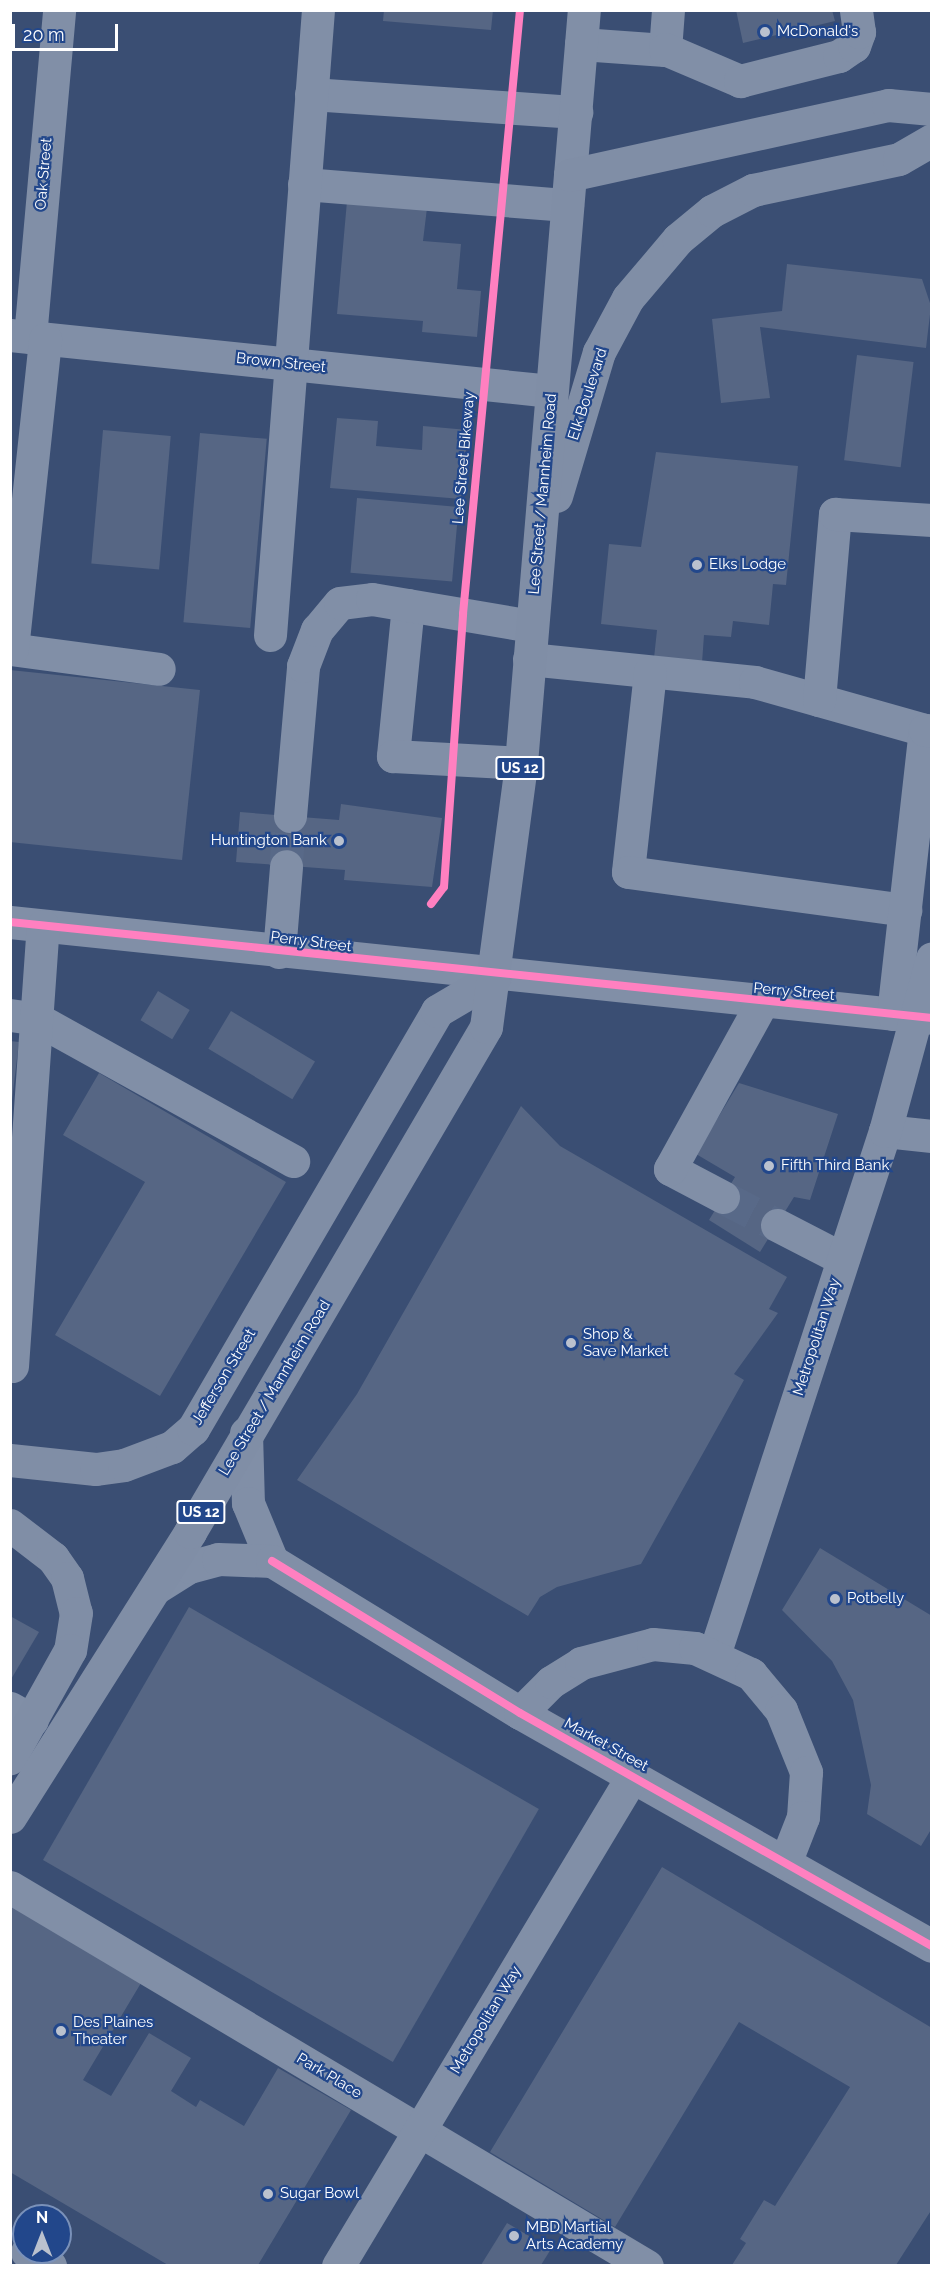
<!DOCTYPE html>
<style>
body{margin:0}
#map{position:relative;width:942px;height:2276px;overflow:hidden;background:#3a4e73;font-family:Raleway,sans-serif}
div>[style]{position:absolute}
.building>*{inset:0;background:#566684;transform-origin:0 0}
.minor-tunnel>*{height:33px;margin-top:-16.5px;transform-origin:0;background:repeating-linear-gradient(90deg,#586988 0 33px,transparent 0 49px)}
.minor>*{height:33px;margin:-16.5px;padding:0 16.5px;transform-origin:16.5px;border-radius:16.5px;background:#818fa7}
.major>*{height:33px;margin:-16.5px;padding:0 16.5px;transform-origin:16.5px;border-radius:16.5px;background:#808ea6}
.cycleway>*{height:8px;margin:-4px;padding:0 4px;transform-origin:4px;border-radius:4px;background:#ff80c0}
.dots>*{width:16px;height:16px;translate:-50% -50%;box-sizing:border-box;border:3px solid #22478b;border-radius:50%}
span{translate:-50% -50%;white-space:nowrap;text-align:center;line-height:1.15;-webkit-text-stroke:4.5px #22478b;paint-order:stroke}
.shield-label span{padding:2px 4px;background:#22478b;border:2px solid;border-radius:4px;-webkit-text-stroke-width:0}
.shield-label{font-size:14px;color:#fff;font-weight:700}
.poi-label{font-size:15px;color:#fff}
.left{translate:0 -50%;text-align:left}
.right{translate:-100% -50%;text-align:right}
.street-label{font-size:15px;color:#fff}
.frame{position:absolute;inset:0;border:12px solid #fff;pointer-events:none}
.north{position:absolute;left:12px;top:2204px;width:60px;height:60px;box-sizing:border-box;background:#22478b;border:2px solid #7a91b9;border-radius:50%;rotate:0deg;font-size:16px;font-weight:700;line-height:24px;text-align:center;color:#fff}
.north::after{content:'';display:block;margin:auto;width:21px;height:27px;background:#bac1ce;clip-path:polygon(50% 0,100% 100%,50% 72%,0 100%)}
.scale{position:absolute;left:12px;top:24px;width:106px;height:27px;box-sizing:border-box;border:3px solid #fff;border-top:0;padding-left:8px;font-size:18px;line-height:21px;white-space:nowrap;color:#fff;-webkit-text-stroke:4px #22478b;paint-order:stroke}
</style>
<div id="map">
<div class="building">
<i style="clip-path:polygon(384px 10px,493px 10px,491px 30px,383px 21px)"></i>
<i style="clip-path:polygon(736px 10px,832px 10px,835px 21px,743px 43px)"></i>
<i style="clip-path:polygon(347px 201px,427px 208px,423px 241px,461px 244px,457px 289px,481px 291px,477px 337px,422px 332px,423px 321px,337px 314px)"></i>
<i style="clip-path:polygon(787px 264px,922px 279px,931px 306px,926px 348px,760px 327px,770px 398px,721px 403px,712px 319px,782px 311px)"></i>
<i style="left:857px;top:355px;width:57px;height:106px;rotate:7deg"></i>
<i style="clip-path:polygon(337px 418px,378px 421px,376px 446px,422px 450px,423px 426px,468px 430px,461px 499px,330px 488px)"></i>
<i style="left:103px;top:430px;width:68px;height:134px;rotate:5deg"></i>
<i style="left:200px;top:433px;width:67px;height:190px;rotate:5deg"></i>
<i style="clip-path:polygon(656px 452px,798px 466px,786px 585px,773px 584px,769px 625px,733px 621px,731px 637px,704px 635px,702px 663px,654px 658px,657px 630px,601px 624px,609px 544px,641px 547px)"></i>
<i style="left:357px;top:498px;width:102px;height:75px;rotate:5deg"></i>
<i style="left:10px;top:670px;width:191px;height:171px;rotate:6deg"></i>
<i style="clip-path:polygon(341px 804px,442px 818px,432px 887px,344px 880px,345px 870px,236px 862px,240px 812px,339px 820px)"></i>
<i style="left:158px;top:991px;width:37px;height:34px;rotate:31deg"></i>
<i style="left:231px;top:1011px;width:98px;height:44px;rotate:31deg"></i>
<i style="clip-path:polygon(10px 1041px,19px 1042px,12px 1100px,10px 1100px)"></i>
<i style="clip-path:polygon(99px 1073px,286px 1182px,160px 1396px,55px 1335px,145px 1182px,63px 1135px)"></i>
<i style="clip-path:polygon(739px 1083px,838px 1114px,810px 1200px,794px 1197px,760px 1252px,709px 1220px,735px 1177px,696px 1154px)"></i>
<i style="clip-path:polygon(521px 1106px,560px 1146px,787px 1277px,769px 1309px,778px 1313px,734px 1374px,744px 1380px,641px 1564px,557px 1587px,540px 1597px,528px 1616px,297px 1480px,357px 1394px)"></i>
<i style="clip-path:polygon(820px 1548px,932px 1616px,932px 1828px,921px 1846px,867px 1814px,871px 1785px,853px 1700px,832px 1661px,782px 1610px)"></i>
<i style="left:189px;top:1607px;width:404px;height:292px;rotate:30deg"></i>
<i style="clip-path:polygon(10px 1616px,39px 1632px,10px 1681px)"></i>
<i style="clip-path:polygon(662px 1867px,932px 2028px,932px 2209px,896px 2265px,732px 2265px,746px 2243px,740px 2239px,764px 2200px,775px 2206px,850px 2087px,739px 2022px,615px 2227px,490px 2152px)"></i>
<i style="clip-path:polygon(10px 1905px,141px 1983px,83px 2080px,111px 2096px,149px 2033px,191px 2058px,171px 2091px,196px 2107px,200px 2100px,244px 2126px,278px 2068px,351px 2110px,258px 2265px,168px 2265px,10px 2172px)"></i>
<i style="clip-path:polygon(507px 2223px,551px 2249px,541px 2265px,481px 2265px)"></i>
</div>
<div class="minor-tunnel">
<i style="left:286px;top:866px;width:50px;rotate:-85.4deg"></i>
<i style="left:723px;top:1197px;width:61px;rotate:27.4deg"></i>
</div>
<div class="minor">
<i style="left:581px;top:44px;width:84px;rotate:4.1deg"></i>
<i style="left:665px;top:50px;width:40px;rotate:-85.7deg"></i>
<i style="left:665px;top:49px;width:82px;rotate:23.1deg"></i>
<i style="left:740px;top:81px;width:102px;rotate:-14.2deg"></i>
<i style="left:839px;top:56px;width:18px;rotate:-34deg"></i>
<i style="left:854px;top:46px;width:15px;rotate:-70deg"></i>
<i style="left:859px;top:32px;width:22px;rotate:-98deg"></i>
<i style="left:311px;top:94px;width:266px;rotate:3.9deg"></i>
<i style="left:570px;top:175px;width:166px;rotate:-85.2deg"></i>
<i style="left:304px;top:184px;width:264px;rotate:4.6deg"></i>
<i style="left:10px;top:335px;width:544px;rotate:5.91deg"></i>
<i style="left:30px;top:337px;width:328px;rotate:-84.9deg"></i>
<i style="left:408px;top:605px;width:152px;rotate:95.7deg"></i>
<i style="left:393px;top:756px;width:128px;rotate:3.1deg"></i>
<i style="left:270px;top:635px;width:627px;rotate:-85.61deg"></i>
<i style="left:10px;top:649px;width:150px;rotate:7.6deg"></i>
<i style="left:12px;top:649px;width:312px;rotate:-83.9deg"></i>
<i style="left:529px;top:659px;width:227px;rotate:5.8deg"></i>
<i style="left:755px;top:682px;width:177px;rotate:15.8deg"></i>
<i style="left:650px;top:672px;width:201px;rotate:96.3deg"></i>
<i style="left:628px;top:872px;width:280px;rotate:7.8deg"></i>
<i style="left:819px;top:700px;width:187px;rotate:-85.1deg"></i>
<i style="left:835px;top:514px;width:97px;rotate:3.5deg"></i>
<i style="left:290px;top:816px;width:151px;rotate:-85deg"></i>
<i style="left:303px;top:666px;width:39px;rotate:-69deg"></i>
<i style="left:317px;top:630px;width:35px;rotate:-50deg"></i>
<i style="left:340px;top:603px;width:32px;rotate:-7deg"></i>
<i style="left:372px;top:599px;width:162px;rotate:9.6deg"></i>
<i style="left:10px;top:922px;width:927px;rotate:5.94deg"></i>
<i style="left:279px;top:952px;width:86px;rotate:-85.3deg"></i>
<i style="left:893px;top:1014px;width:286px;rotate:-83.6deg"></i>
<i style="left:925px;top:730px;width:7px;rotate:8deg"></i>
<i style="left:10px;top:1015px;width:27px;rotate:8deg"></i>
<i style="left:37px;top:1019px;width:293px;rotate:29deg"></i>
<i style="left:885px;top:1131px;width:47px;rotate:6.1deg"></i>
<i style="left:723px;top:1197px;width:60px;rotate:-152.2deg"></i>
<i style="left:670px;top:1169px;width:191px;rotate:-61.1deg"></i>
<i style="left:777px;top:1225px;width:74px;rotate:27.3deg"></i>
<i style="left:12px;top:1366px;width:441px;rotate:-86deg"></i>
<i style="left:246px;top:1433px;width:70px;rotate:88.4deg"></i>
<i style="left:248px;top:1503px;width:63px;rotate:67.5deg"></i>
<i style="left:157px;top:1587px;width:38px;rotate:-32deg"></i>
<i style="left:189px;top:1567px;width:30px;rotate:-15deg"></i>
<i style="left:218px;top:1559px;width:54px;rotate:2.1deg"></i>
<i style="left:272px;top:1561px;width:291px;rotate:31.5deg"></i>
<i style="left:520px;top:1713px;width:473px;rotate:29.5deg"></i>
<i style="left:714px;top:1655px;width:551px;rotate:-71.93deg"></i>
<i style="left:885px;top:1131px;width:179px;rotate:-74.8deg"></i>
<i style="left:10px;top:1708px;width:25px;rotate:29deg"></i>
<i style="left:520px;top:1713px;width:44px;rotate:-45deg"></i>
<i style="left:551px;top:1682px;width:36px;rotate:-32deg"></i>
<i style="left:581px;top:1663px;width:74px;rotate:-14.8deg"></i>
<i style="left:653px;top:1644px;width:42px;rotate:5.4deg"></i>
<i style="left:695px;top:1648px;width:62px;rotate:24.9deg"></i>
<i style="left:751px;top:1674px;width:47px;rotate:50.2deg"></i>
<i style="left:781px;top:1710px;width:67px;rotate:68deg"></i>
<i style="left:806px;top:1772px;width:45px;rotate:93.8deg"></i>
<i style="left:803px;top:1817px;width:49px;rotate:111.4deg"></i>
<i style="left:10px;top:1887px;width:741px;rotate:30.75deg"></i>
<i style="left:338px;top:2266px;width:573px;rotate:-59deg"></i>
</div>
<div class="major">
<i style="left:556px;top:496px;width:150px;rotate:-73.4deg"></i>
<i style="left:599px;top:352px;width:61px;rotate:-61.8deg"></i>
<i style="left:628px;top:298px;width:77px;rotate:-49.7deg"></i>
<i style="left:678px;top:239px;width:44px;rotate:-39.5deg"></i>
<i style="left:712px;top:211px;width:46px;rotate:-27.1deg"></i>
<i style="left:753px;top:190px;width:149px;rotate:-12deg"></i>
<i style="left:899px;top:159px;width:38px;rotate:-30deg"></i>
<i style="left:10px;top:1460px;width:86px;rotate:6deg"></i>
<i style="left:96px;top:1469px;width:28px;rotate:-8deg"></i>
<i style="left:124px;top:1465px;width:51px;rotate:-20.6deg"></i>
<i style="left:172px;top:1447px;width:28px;rotate:-41deg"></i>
<i style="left:193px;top:1429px;width:484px;rotate:-59.7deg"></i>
<i style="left:437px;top:1011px;width:67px;rotate:-30.4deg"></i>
<i style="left:10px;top:1525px;width:54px;rotate:37.5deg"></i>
<i style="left:53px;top:1558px;width:24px;rotate:55deg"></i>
<i style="left:67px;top:1578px;width:36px;rotate:76deg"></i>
<i style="left:76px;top:1613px;width:37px;rotate:99deg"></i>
<i style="left:70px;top:1650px;width:124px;rotate:119.1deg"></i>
<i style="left:10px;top:1817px;width:337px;rotate:-57.7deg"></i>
<i style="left:190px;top:1532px;width:585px;rotate:-59.62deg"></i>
<i style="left:486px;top:1027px;width:266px;rotate:-82.4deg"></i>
<i style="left:521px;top:763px;width:590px;rotate:-85.24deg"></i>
<i style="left:570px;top:175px;width:326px;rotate:-12.4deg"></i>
<i style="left:888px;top:105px;width:44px;rotate:5.2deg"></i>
<i style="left:27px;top:2252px;width:27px;rotate:31deg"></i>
</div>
<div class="cycleway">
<i style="left:431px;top:904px;width:21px;rotate:-53deg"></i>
<i style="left:444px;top:887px;width:274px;rotate:-86deg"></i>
<i style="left:463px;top:614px;width:607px;rotate:-84.61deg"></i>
<i style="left:10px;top:922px;width:927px;rotate:5.94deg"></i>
<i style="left:272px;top:1561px;width:291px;rotate:31.5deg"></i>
<i style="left:520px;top:1713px;width:473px;rotate:29.5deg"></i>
</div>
<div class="dots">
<i style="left:765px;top:32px;background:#bac1ce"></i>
<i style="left:697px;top:565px;background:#bac1ce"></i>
<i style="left:339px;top:841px;background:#bac1ce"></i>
<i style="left:769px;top:1166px;background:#bac1ce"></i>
<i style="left:571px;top:1343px;background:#bac1ce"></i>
<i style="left:835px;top:1599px;background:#bac1ce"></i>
<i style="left:61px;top:2031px;background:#bac1ce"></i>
<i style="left:268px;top:2194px;background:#bac1ce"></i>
<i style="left:514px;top:2236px;background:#bac1ce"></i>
</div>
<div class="shield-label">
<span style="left:520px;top:768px">US 12</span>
<span style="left:201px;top:1512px">US 12</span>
</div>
<div class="poi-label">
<span class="left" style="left:777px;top:32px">McDonald's</span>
<span class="left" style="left:709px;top:565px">Elks Lodge</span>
<span class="right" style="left:327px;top:841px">Huntington Bank</span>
<span class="left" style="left:781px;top:1166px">Fifth Third Bank</span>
<span class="left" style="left:583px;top:1343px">Shop &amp;<br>Save Market</span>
<span class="left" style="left:847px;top:1599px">Potbelly</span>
<span class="left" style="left:73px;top:2031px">Des Plaines<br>Theater</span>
<span class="left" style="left:280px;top:2194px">Sugar Bowl</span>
<span class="left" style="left:526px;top:2236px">MBD Martial<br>Arts Academy</span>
</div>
<div class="street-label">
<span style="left:44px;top:174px;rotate:-85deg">Oak Street</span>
<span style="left:281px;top:363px;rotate:6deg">Brown Street</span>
<span style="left:588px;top:394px;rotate:-72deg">Elk Boulevard</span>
<span style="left:464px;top:458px;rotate:-85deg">Lee Street Bikeway</span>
<span style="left:543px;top:494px;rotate:-85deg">Lee Street / Mannheim Road</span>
<span style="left:311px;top:942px;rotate:7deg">Perry Street</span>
<span style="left:794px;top:992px;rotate:5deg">Perry Street</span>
<span style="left:817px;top:1337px;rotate:-72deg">Metropolitan Way</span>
<span style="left:224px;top:1377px;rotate:-59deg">Jefferson Street</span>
<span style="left:275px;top:1388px;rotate:-59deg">Lee Street / Mannheim Road</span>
<span style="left:606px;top:1745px;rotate:29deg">Market Street</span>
<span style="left:486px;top:2020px;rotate:-59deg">Metropolitan Way</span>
<span style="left:329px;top:2076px;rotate:31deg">Park Place</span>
</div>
<div class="frame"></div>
<div class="north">N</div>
<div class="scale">20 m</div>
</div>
